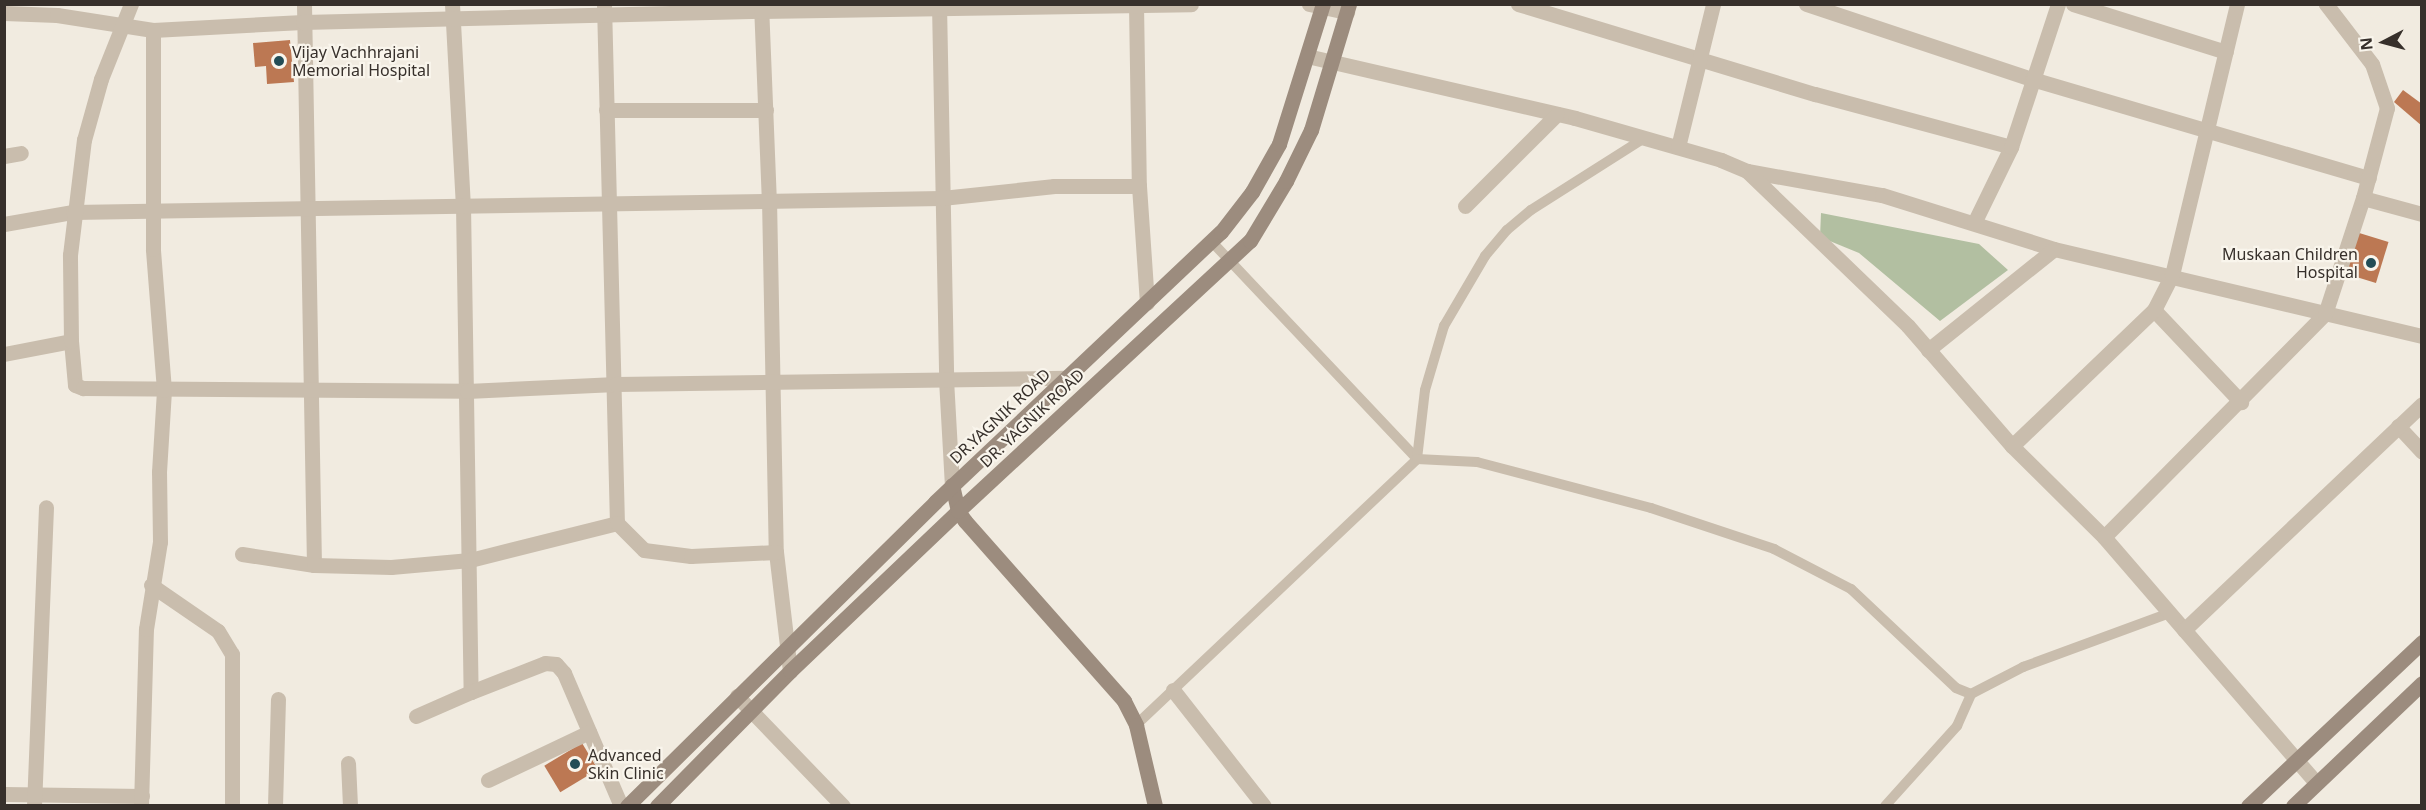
<!DOCTYPE html>
<style>
body{margin:0}
#map{position:relative;width:2426px;height:810px;overflow:hidden;background:#f1ebe0;font-family:"Noto Sans",sans-serif}
div>[style]{position:absolute}
.green>*{inset:0;background:#b2bfa1}
.building>*{inset:0;background:#bc7853;transform-origin:0 0}
.lane>*{height:10px;margin:-5px;padding:0 5px;transform-origin:5px;border-radius:5px;background:#c9bdad}
.street>*{height:15px;margin:-7.5px;padding:0 7.5px;transform-origin:7.5px;border-radius:7.5px;background:#c9bdad}
.secondary>*{height:15px;margin:-7.5px;padding:0 7.5px;transform-origin:7.5px;border-radius:7.5px;background:#9c8c7e}
.dots>*{width:16px;height:16px;translate:-50% -50%;box-sizing:border-box;border:3px solid #f9f5ec;border-radius:50%}
span{translate:-50% -50%;white-space:nowrap;text-align:center;line-height:1.15;-webkit-text-stroke:4.5px #f9f5ec;paint-order:stroke}
.poi-label{font-size:16px;color:#37302b}
.left{translate:0 -50%;text-align:left}
.right{translate:-100% -50%;text-align:right}
.street-label{font-size:16px;color:#37302b}
.frame{position:absolute;inset:0;border:6px solid #37302b;pointer-events:none}
.north{position:absolute;left:2354px;top:12px;width:60px;height:60px;-webkit-text-stroke:4px #f9f5ec;paint-order:stroke;rotate:264deg;font-size:16px;font-weight:700;line-height:24px;text-align:center;color:#37302b}
.north::after{content:'';display:block;margin:auto;width:21px;height:27px;background:#37302b;clip-path:polygon(50% 0,100% 100%,50% 72%,0 100%)}
</style>
<div id="map">
<div class="green">
<i style="clip-path:polygon(1821px 213px,1979px 244px,2008px 270px,1940px 321px,1859px 253px,1820px 237px)"></i>
</div>
<div class="building">
<i style="clip-path:polygon(290px 40px,294px 82px,267px 84px,266px 66px,255px 67px,253px 43px)"></i>
<i style="clip-path:polygon(2403px 90px,2422px 104px,2422px 126px,2394px 102px)"></i>
<i style="left:2356px;top:232px;width:34px;height:43px;rotate:17deg"></i>
<i style="left:582px;top:743px;width:31px;height:44px;rotate:59deg"></i>
</div>
<div class="lane">
<i style="left:1212px;top:242px;width:299px;rotate:46.6deg"></i>
<i style="left:1417px;top:459px;width:69px;rotate:-83.4deg"></i>
<i style="left:1425px;top:390px;width:67px;rotate:-73.5deg"></i>
<i style="left:1444px;top:326px;width:81px;rotate:-59.6deg"></i>
<i style="left:1485px;top:256px;width:34px;rotate:-50deg"></i>
<i style="left:1507px;top:230px;width:31px;rotate:-40deg"></i>
<i style="left:1531px;top:210px;width:136px;rotate:-32.4deg"></i>
<i style="left:1136px;top:725px;width:387px;rotate:-43.4deg"></i>
<i style="left:1417px;top:459px;width:60px;rotate:2.9deg"></i>
<i style="left:1477px;top:462px;width:180px;rotate:14.8deg"></i>
<i style="left:1651px;top:508px;width:130px;rotate:18.4deg"></i>
<i style="left:1774px;top:549px;width:87px;rotate:27.5deg"></i>
<i style="left:1851px;top:589px;width:144px;rotate:43.3deg"></i>
<i style="left:1956px;top:688px;width:16px;rotate:22deg"></i>
<i style="left:1971px;top:694px;width:59px;rotate:-27.4deg"></i>
<i style="left:2023px;top:667px;width:157px;rotate:-20.2deg"></i>
<i style="left:1885px;top:806px;width:108px;rotate:-48deg"></i>
<i style="left:1957px;top:726px;width:35px;rotate:-66deg"></i>
</div>
<div class="street">
<i style="left:304px;top:4px;width:561px;rotate:88.98deg"></i>
<i style="left:452px;top:4px;width:201px;rotate:86.9deg"></i>
<i style="left:463px;top:205px;width:487px;rotate:89.1deg"></i>
<i style="left:471px;top:692px;width:79px;rotate:-21.4deg"></i>
<i style="left:545px;top:663px;width:11px;rotate:5deg"></i>
<i style="left:556px;top:664px;width:12px;rotate:48deg"></i>
<i style="left:564px;top:673px;width:145px;rotate:66.8deg"></i>
<i style="left:604px;top:4px;width:519px;rotate:88.57deg"></i>
<i style="left:761px;top:4px;width:195px;rotate:87.7deg"></i>
<i style="left:769px;top:199px;width:353px;rotate:88.9deg"></i>
<i style="left:776px;top:552px;width:120px;rotate:83.3deg"></i>
<i style="left:939px;top:4px;width:375px;rotate:88.9deg"></i>
<i style="left:946px;top:379px;width:106px;rotate:86.8deg"></i>
<i style="left:1136px;top:4px;width:182px;rotate:89.1deg"></i>
<i style="left:1139px;top:186px;width:117px;rotate:86.1deg"></i>
<i style="left:1309px;top:4px;width:39px;rotate:12deg"></i>
<i style="left:1518px;top:4px;width:310px;rotate:16.9deg"></i>
<i style="left:1815px;top:94px;width:203px;rotate:15.1deg"></i>
<i style="left:1806px;top:4px;width:238px;rotate:18.4deg"></i>
<i style="left:2032px;top:79px;width:351px;rotate:16.4deg"></i>
<i style="left:2073px;top:4px;width:160px;rotate:17.4deg"></i>
<i style="left:4px;top:13px;width:53px;rotate:2.2deg"></i>
<i style="left:57px;top:15px;width:97px;rotate:8.9deg"></i>
<i style="left:153px;top:30px;width:150px;rotate:-3.1deg"></i>
<i style="left:303px;top:22px;width:458px;rotate:-1.4deg"></i>
<i style="left:761px;top:11px;width:430px;rotate:-0.9deg"></i>
<i style="left:1307px;top:56px;width:275px;rotate:13deg"></i>
<i style="left:1575px;top:118px;width:152px;rotate:16deg"></i>
<i style="left:1721px;top:160px;width:28px;rotate:23deg"></i>
<i style="left:1747px;top:171px;width:137px;rotate:10.1deg"></i>
<i style="left:1882px;top:195px;width:180px;rotate:17.4deg"></i>
<i style="left:2054px;top:249px;width:378px;rotate:13.3deg"></i>
<i style="left:606px;top:110px;width:160px"></i>
<i style="left:1678px;top:147px;width:147px;rotate:-76.2deg"></i>
<i style="left:4px;top:156px;width:17px;rotate:-10deg"></i>
<i style="left:1747px;top:171px;width:223px;rotate:43.9deg"></i>
<i style="left:1908px;top:326px;width:159px;rotate:49.1deg"></i>
<i style="left:2012px;top:446px;width:129px;rotate:44.7deg"></i>
<i style="left:2104px;top:537px;width:325px;rotate:49.2deg"></i>
<i style="left:2363px;top:198px;width:61px;rotate:15.2deg"></i>
<i style="left:1465px;top:206px;width:130px;rotate:-45deg"></i>
<i style="left:1974px;top:223px;width:85px;rotate:-64deg"></i>
<i style="left:2011px;top:147px;width:151px;rotate:-71.8deg"></i>
<i style="left:4px;top:224px;width:70px;rotate:-9.9deg"></i>
<i style="left:73px;top:212px;width:869px;rotate:-0.92deg"></i>
<i style="left:942px;top:198px;width:113px;rotate:-6.1deg"></i>
<i style="left:1054px;top:186px;width:85px"></i>
<i style="left:2154px;top:310px;width:127px;rotate:46.6deg"></i>
<i style="left:71px;top:341px;width:44px;rotate:84.8deg"></i>
<i style="left:75px;top:385px;width:9px;rotate:21deg"></i>
<i style="left:83px;top:388px;width:384px;rotate:0.4deg"></i>
<i style="left:467px;top:391px;width:149px;rotate:-2.7deg"></i>
<i style="left:616px;top:384px;width:451px;rotate:-0.8deg"></i>
<i style="left:1928px;top:350px;width:161px;rotate:-38.7deg"></i>
<i style="left:4px;top:354px;width:68px;rotate:-11deg"></i>
<i style="left:71px;top:341px;width:86px;rotate:-90.7deg"></i>
<i style="left:70px;top:255px;width:116px;rotate:-83.1deg"></i>
<i style="left:84px;top:140px;width:63px;rotate:-74.4deg"></i>
<i style="left:101px;top:79px;width:81px;rotate:-68.2deg"></i>
<i style="left:2398px;top:426px;width:35px;rotate:47deg"></i>
<i style="left:2012px;top:446px;width:197px;rotate:-43.8deg"></i>
<i style="left:2154px;top:310px;width:39px;rotate:-63deg"></i>
<i style="left:2172px;top:275px;width:279px;rotate:-76.5deg"></i>
<i style="left:2104px;top:537px;width:314px;rotate:-45.3deg"></i>
<i style="left:2325px;top:314px;width:122px;rotate:-71.9deg"></i>
<i style="left:2363px;top:198px;width:93px;rotate:-75.1deg"></i>
<i style="left:2387px;top:108px;width:46px;rotate:-108.8deg"></i>
<i style="left:2372px;top:64px;width:76px;rotate:-127.5deg"></i>
<i style="left:242px;top:554px;width:73px;rotate:8.7deg"></i>
<i style="left:314px;top:565px;width:77px;rotate:1.5deg"></i>
<i style="left:391px;top:567px;width:79px;rotate:-5.1deg"></i>
<i style="left:470px;top:560px;width:152px;rotate:-14.1deg"></i>
<i style="left:617px;top:523px;width:38px;rotate:45deg"></i>
<i style="left:644px;top:550px;width:47px;rotate:7.3deg"></i>
<i style="left:691px;top:556px;width:85px;rotate:-2.7deg"></i>
<i style="left:151px;top:585px;width:81px;rotate:34.5deg"></i>
<i style="left:218px;top:631px;width:27px;rotate:59deg"></i>
<i style="left:232px;top:654px;width:152px;rotate:90deg"></i>
<i style="left:2184px;top:630px;width:328px;rotate:-43.5deg"></i>
<i style="left:1173px;top:690px;width:147px;rotate:51.9deg"></i>
<i style="left:737px;top:696px;width:153px;rotate:46.1deg"></i>
<i style="left:416px;top:716px;width:60px;rotate:-23.6deg"></i>
<i style="left:348px;top:763px;width:43px;rotate:87.3deg"></i>
<i style="left:488px;top:780px;width:112px;rotate:-25.4deg"></i>
<i style="left:4px;top:794px;width:138px;rotate:0.8deg"></i>
<i style="left:34px;top:806px;width:299px;rotate:-87.7deg"></i>
<i style="left:141px;top:806px;width:177px;rotate:-88.4deg"></i>
<i style="left:146px;top:629px;width:88px;rotate:-80.9deg"></i>
<i style="left:160px;top:542px;width:70px;rotate:-90.8deg"></i>
<i style="left:159px;top:472px;width:82px;rotate:-86.5deg"></i>
<i style="left:164px;top:390px;width:141px;rotate:-94.5deg"></i>
<i style="left:153px;top:249px;width:219px;rotate:-90deg"></i>
<i style="left:275px;top:806px;width:107px;rotate:-88.4deg"></i>
</div>
<div class="secondary">
<i style="left:952px;top:485px;width:27px;rotate:77deg"></i>
<i style="left:958px;top:511px;width:12px;rotate:55deg"></i>
<i style="left:965px;top:521px;width:240px;rotate:48.5deg"></i>
<i style="left:1124px;top:701px;width:27px;rotate:63deg"></i>
<i style="left:1136px;top:725px;width:83px;rotate:76.8deg"></i>
<i style="left:627px;top:806px;width:433px;rotate:-44.6deg"></i>
<i style="left:935px;top:502px;width:393px;rotate:-43.4deg"></i>
<i style="left:1221px;top:232px;width:51px;rotate:-52.2deg"></i>
<i style="left:1252px;top:192px;width:55px;rotate:-60.6deg"></i>
<i style="left:1279px;top:144px;width:147px;rotate:-72.6deg"></i>
<i style="left:657px;top:806px;width:190px;rotate:-45.4deg"></i>
<i style="left:790px;top:671px;width:232px;rotate:-43.6deg"></i>
<i style="left:958px;top:511px;width:398px;rotate:-42.8deg"></i>
<i style="left:1250px;top:241px;width:70px;rotate:-59deg"></i>
<i style="left:1286px;top:181px;width:57px;rotate:-63.9deg"></i>
<i style="left:1311px;top:130px;width:132px;rotate:-73.2deg"></i>
<i style="left:2248px;top:806px;width:239px;rotate:-43.3deg"></i>
<i style="left:2293px;top:806px;width:178px;rotate:-43.6deg"></i>
</div>
<div class="dots">
<i style="left:279px;top:61px;background:#234d56"></i>
<i style="left:2371px;top:263px;background:#234d56"></i>
<i style="left:575px;top:764px;background:#234d56"></i>
</div>
<div class="poi-label">
<span class="left" style="left:292px;top:61px">Vijay Vachhrajani<br>Memorial Hospital</span>
<span class="right" style="left:2358px;top:263px">Muskaan Children<br>Hospital</span>
<span class="left" style="left:588px;top:764px">Advanced<br>Skin Clinic</span>
</div>
<div class="street-label">
<span style="left:1000px;top:416px;rotate:-43deg">DR.YAGNIK ROAD</span>
<span style="left:1032px;top:418px;rotate:-43deg">DR. YAGNIK ROAD</span>
</div>
<div class="frame"></div>
<div class="north">N</div>
</div>
